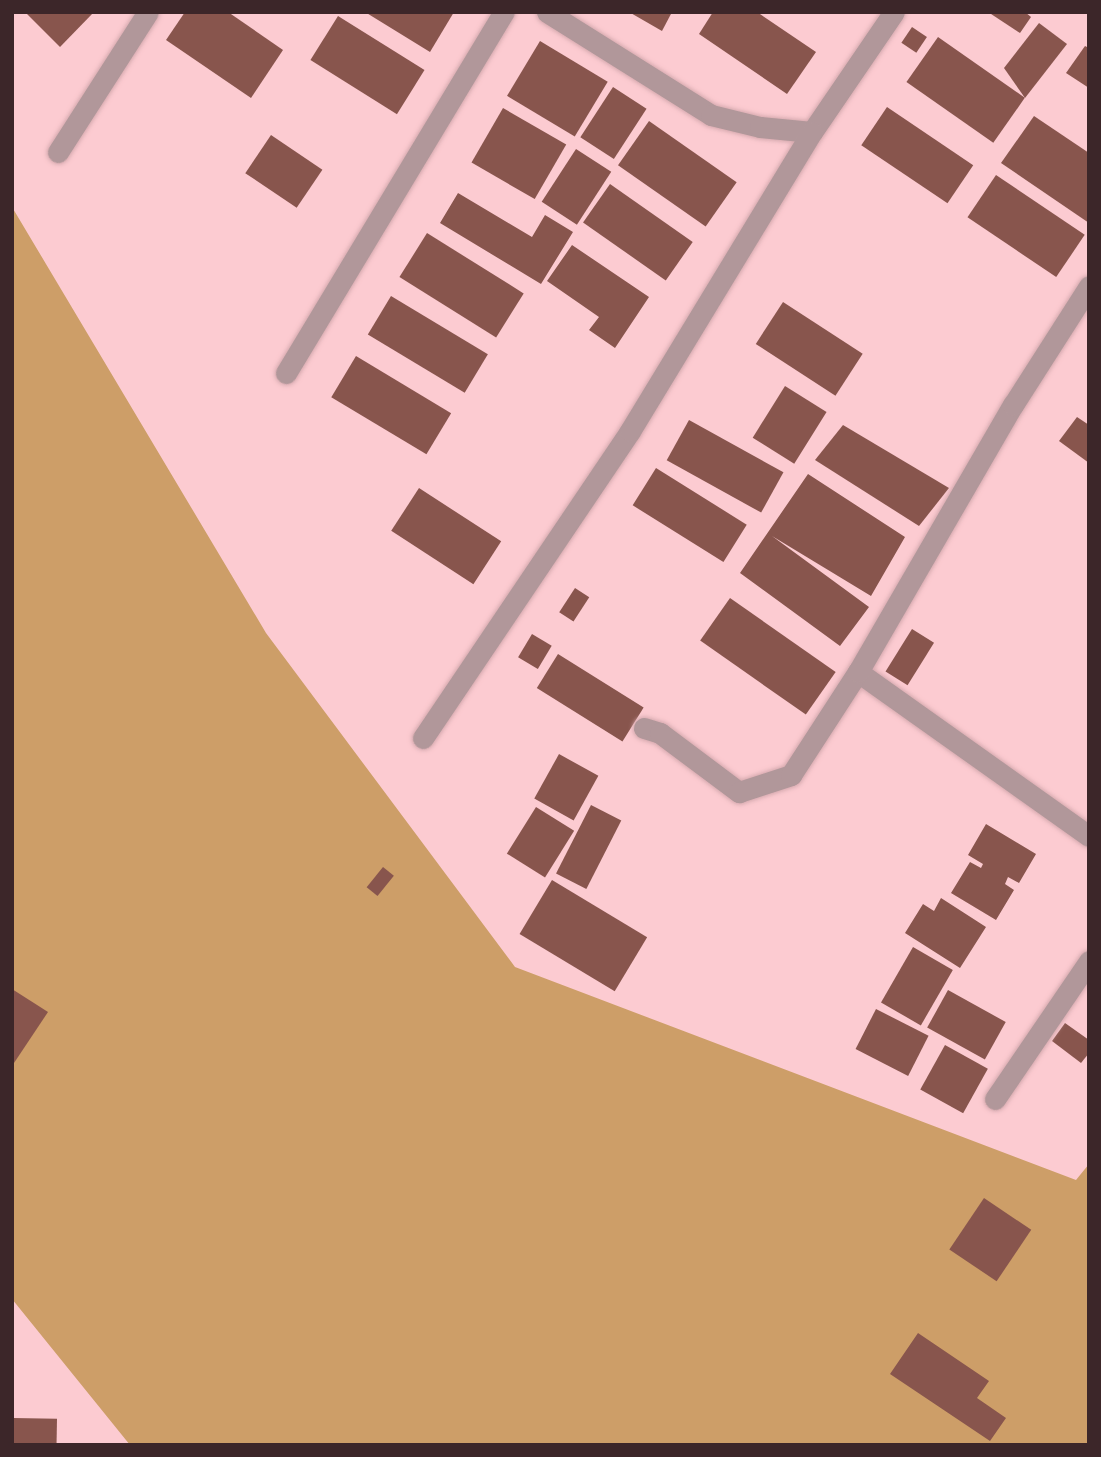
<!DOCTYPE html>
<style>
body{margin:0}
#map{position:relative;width:1101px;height:1457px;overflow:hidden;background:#fccbd1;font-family:"Varela Round",sans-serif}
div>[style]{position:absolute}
.green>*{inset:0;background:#cd9e68}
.building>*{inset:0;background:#88554d;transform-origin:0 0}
.roads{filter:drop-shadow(0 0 2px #d6aaaf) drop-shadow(0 0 2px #d6aaaf)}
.street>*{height:21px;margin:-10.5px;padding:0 10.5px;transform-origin:10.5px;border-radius:10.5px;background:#b1979a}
span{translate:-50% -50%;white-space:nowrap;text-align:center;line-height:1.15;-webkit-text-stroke:7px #fccbd1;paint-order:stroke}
.frame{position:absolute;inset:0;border:14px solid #3c2629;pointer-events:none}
</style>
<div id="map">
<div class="green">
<i style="clip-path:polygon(12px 207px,266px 633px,515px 967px,1076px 1180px,1089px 1164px,1089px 1445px,130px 1445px,12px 1299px)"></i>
</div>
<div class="building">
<i style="clip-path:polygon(25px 12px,94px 12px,60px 47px)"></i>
<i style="clip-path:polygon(185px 12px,228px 12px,283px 50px,251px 98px,166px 40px)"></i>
<i style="clip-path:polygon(365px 12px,454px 12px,430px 52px)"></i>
<i style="clip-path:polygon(629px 12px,672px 12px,662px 31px)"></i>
<i style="clip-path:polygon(713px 12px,757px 12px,816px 52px,787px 94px,699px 34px)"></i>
<i style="clip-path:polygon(988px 12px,1025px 12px,1031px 17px,1020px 33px)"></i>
<i style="left:338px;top:16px;width:102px;height:52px;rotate:32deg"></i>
<i style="clip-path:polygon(1039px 23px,1067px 44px,1025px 98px,1004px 68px)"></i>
<i style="left:912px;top:27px;width:18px;height:19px;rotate:34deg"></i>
<i style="left:938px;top:37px;width:106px;height:55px;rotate:35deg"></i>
<i style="left:540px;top:41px;width:79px;height:64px;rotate:31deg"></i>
<i style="clip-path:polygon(1085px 46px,1089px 48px,1089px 88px,1066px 73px)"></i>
<i style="left:613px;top:87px;width:40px;height:60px;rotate:33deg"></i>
<i style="left:887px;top:107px;width:104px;height:46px;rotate:34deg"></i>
<i style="left:503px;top:108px;width:73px;height:63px;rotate:30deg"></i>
<i style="clip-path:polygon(1034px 116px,1089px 153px,1089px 223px,1001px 163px)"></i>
<i style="left:649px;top:121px;width:107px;height:54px;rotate:35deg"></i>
<i style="left:271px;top:135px;width:62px;height:46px;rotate:34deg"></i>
<i style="left:576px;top:149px;width:42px;height:63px;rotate:33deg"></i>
<i style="left:996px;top:175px;width:107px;height:51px;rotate:34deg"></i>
<i style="left:610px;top:184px;width:101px;height:47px;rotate:35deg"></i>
<i style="clip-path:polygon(458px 193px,532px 237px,545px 215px,573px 232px,541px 284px,440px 223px)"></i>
<i style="left:427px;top:233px;width:114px;height:52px;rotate:32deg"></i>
<i style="clip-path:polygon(572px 245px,649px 297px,615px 348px,589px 330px,599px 317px,547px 281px)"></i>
<i style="left:391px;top:296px;width:113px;height:45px;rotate:31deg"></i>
<i style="left:783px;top:302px;width:95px;height:50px;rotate:33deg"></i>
<i style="left:356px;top:356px;width:111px;height:48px;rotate:31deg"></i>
<i style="left:785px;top:386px;width:49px;height:61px;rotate:32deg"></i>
<i style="clip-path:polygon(1077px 417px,1089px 425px,1089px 463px,1059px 441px)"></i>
<i style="left:689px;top:420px;width:108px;height:46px;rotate:29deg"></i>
<i style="clip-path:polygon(843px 425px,949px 488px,919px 526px,815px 460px)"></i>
<i style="left:656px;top:468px;width:107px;height:44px;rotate:32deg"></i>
<i style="clip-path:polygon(808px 474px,905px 537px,871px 596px,772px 536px,869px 607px,840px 646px,740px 573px)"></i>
<i style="left:419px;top:488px;width:98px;height:51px;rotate:33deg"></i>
<i style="left:575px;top:588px;width:17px;height:29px;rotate:33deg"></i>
<i style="left:730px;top:598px;width:129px;height:52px;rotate:35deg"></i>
<i style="left:912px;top:629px;width:26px;height:50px;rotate:32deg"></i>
<i style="left:532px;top:634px;width:23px;height:27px;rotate:31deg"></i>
<i style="left:558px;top:654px;width:101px;height:40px;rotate:32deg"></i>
<i style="left:559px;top:754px;width:45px;height:51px;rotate:29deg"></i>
<i style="left:591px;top:805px;width:34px;height:77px;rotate:27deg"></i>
<i style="left:536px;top:807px;width:45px;height:55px;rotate:32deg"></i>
<i style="clip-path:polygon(986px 824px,1036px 854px,1019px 883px,1008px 877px,1005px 884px,1014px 890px,996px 920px,951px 893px,970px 862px,981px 868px,983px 864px,968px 855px)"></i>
<i style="left:383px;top:867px;width:14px;height:26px;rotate:39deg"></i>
<i style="left:552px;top:880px;width:111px;height:63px;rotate:31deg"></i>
<i style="clip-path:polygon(941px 898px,986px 927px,960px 968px,905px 933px,923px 904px,934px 911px)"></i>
<i style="left:913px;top:947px;width:46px;height:64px;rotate:30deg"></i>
<i style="clip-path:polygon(12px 989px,48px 1012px,12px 1066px)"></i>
<i style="left:948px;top:990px;width:66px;height:43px;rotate:29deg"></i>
<i style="left:876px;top:1009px;width:59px;height:45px;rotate:27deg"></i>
<i style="clip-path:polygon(1065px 1023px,1089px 1040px,1089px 1053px,1081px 1063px,1052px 1041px)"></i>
<i style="left:945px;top:1045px;width:49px;height:51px;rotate:29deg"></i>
<i style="left:984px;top:1198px;width:57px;height:62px;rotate:34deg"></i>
<i style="clip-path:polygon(918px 1333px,989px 1381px,977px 1398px,1006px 1418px,990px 1441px,890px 1374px)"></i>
<i style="left:13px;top:1418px;width:44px;height:27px;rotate:1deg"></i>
</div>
<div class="roads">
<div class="street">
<i style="left:547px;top:12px;width:194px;rotate:32.1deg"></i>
<i style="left:711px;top:115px;width:50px;rotate:13.8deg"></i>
<i style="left:760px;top:127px;width:52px;rotate:5.5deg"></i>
<i style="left:812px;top:132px;width:145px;rotate:-55.7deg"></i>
<i style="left:58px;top:152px;width:166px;rotate:-57.3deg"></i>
<i style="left:286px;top:373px;width:422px;rotate:-58.9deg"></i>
<i style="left:858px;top:672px;width:283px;rotate:35.4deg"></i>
<i style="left:644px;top:728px;width:17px;rotate:17deg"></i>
<i style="left:660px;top:733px;width:99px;rotate:36.8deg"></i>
<i style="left:739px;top:792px;width:55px;rotate:-18.1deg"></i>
<i style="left:791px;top:775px;width:123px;rotate:-57deg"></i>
<i style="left:858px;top:672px;width:309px;rotate:-59.9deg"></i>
<i style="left:1013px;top:405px;width:141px;rotate:-57.4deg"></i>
<i style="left:423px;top:738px;width:370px;rotate:-56deg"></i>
<i style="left:630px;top:431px;width:350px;rotate:-58.7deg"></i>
<i style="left:995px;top:1099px;width:167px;rotate:-55.7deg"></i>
</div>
</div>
<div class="frame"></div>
</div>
